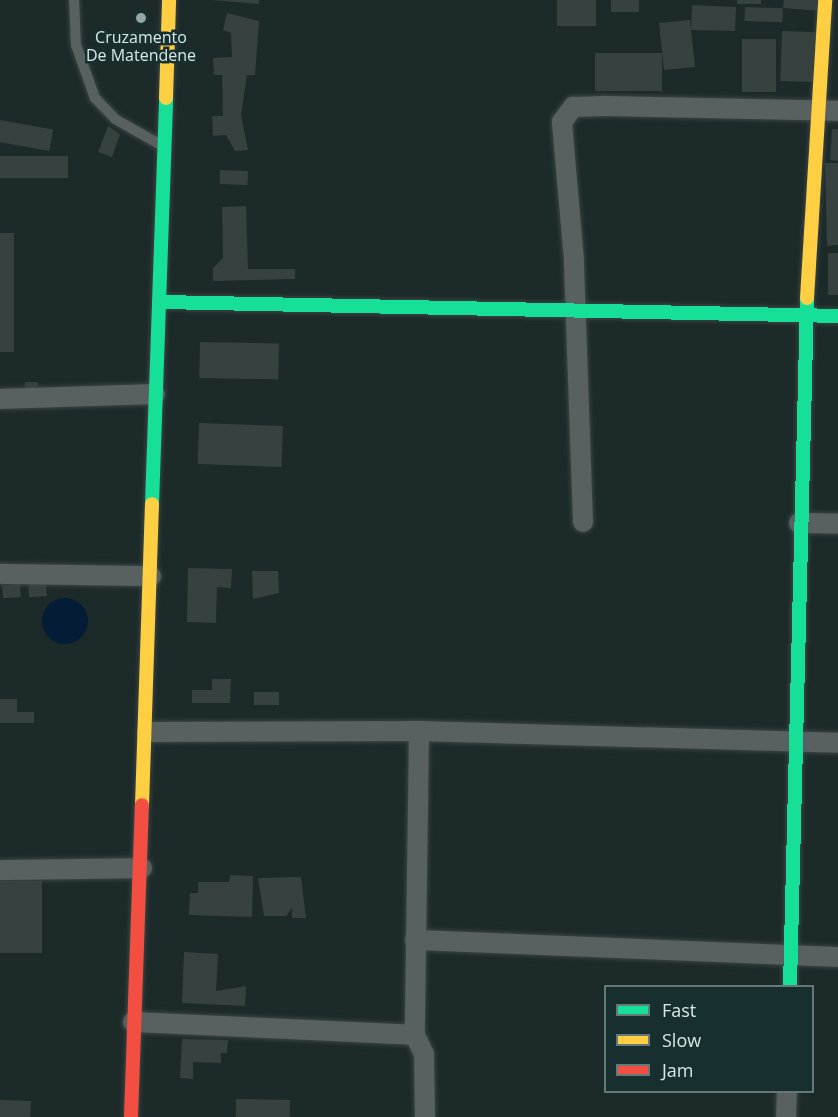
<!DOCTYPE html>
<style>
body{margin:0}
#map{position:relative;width:838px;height:1117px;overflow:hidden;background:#1d2a2a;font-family:"Open Sans",sans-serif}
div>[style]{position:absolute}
.water>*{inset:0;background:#041c35}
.round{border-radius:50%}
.building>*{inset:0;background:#37413f;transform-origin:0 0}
.roads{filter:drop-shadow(0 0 2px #3a4544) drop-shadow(0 0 2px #3a4544)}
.lane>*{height:10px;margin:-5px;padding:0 5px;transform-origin:5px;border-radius:5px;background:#586060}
.street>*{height:20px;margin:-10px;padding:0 10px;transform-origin:10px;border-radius:10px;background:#586060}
.fast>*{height:14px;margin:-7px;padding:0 7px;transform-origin:7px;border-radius:7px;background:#16e098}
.slow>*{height:14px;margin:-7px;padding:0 7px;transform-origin:7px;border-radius:7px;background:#ffcf43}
.jam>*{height:14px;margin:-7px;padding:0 7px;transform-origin:7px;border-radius:7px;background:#f24e42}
.dots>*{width:16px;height:16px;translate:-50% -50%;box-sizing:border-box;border:3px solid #182f2f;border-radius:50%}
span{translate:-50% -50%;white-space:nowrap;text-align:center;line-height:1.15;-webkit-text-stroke:5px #182f2f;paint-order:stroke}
.poi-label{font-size:16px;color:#d9e7e6}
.legend{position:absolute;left:604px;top:985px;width:210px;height:108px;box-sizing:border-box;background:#182f2f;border:2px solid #657978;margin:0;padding:8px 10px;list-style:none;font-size:18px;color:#d9e7e6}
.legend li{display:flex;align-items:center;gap:12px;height:30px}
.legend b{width:30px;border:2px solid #657978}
</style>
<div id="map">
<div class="water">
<i class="round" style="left:42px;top:598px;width:46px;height:46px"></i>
</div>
<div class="building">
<i style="clip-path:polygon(212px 0,259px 0,259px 4px)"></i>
<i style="left:557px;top:0;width:39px;height:26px"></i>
<i style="left:611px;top:0;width:28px;height:12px"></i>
<i style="left:737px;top:0;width:24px;height:4px"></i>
<i style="clip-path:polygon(784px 0,820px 0,819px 11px,783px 8px)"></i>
<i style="clip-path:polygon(692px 5px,736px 7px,735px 31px,691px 30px,695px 67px,664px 70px,659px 23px,690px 20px,691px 30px)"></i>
<i style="left:745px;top:7px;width:38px;height:14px;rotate:2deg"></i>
<i style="clip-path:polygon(227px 13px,259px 21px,255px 75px,247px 75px,241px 115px,248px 150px,235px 151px,226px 135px,213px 136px,212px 116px,223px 116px,222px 75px,214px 75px,213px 58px,232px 57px,231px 33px,223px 30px)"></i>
<i style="left:782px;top:31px;width:37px;height:50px;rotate:2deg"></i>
<i style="left:742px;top:39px;width:34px;height:53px"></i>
<i style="left:662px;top:53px;width:38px;height:67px;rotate:90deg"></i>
<i style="left:0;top:120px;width:54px;height:22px;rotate:10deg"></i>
<i style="clip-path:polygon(108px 126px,120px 134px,112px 157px,98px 152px)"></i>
<i style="clip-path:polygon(832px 129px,838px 129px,838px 161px,830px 160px)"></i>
<i style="left:68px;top:156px;width:22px;height:68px;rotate:90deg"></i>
<i style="clip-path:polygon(825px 163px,838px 163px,838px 245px,827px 246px)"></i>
<i style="left:220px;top:170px;width:28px;height:14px;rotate:2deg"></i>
<i style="clip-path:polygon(246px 206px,248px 269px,295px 269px,295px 279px,213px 281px,213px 268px,223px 258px,222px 207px)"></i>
<i style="left:0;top:233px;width:14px;height:119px"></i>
<i style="left:828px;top:253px;width:10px;height:42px"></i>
<i style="left:200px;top:342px;width:79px;height:36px;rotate:1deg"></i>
<i style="left:25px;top:382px;width:13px;height:12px"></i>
<i style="left:199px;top:423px;width:84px;height:41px;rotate:2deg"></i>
<i style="clip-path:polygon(188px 568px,232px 569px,231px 588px,217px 587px,216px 623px,187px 622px)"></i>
<i style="clip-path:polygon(252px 571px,278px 571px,279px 593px,253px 599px)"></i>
<i style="left:46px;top:583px;width:13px;height:18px;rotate:86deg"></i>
<i style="left:20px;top:584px;width:13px;height:18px;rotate:86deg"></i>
<i style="clip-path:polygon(212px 679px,231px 679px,230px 703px,192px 703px,192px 690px,212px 690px)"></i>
<i style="left:254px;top:692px;width:25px;height:13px"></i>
<i style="clip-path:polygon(0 699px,17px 699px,17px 712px,34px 712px,34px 723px,0 723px)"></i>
<i style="clip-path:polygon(230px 875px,253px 876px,252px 917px,189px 915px,190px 893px,198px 893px,198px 882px,229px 882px)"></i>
<i style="clip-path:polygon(301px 877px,306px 918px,292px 918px,292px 908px,286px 916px,264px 916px,258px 878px)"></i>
<i style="left:0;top:881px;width:42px;height:72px"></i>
<i style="clip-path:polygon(184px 952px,218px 954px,216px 991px,246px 986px,245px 1006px,182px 1003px)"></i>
<i style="clip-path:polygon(182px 1039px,228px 1040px,227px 1053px,221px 1053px,221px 1063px,193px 1062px,193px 1079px,180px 1078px)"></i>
<i style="left:236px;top:1099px;width:54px;height:18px;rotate:1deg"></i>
<i style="left:0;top:1100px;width:31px;height:17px;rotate:2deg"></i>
</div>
<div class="roads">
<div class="lane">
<i style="left:74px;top:0;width:45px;rotate:87.5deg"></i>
<i style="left:76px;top:45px;width:56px;rotate:70.3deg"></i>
<i style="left:95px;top:98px;width:29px;rotate:46deg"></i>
<i style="left:115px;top:119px;width:51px;rotate:29.6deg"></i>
</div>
<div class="street">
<i style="left:0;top:399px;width:155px;rotate:-1.8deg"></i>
<i style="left:583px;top:522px;width:262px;rotate:-92deg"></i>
<i style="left:574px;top:260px;width:139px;rotate:-95deg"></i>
<i style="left:562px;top:122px;width:19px;rotate:-54deg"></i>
<i style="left:573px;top:107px;width:31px;rotate:-2deg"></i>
<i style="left:604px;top:106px;width:234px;rotate:1.2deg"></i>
<i style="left:799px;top:523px;width:39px;rotate:1deg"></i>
<i style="left:0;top:574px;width:151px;rotate:0.8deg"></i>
<i style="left:419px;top:731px;width:304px;rotate:90.8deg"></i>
<i style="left:415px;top:1035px;width:21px;rotate:65deg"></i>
<i style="left:424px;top:1054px;width:63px;rotate:89.1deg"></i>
<i style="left:147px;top:732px;width:272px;rotate:-0.2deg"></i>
<i style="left:419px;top:731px;width:419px;rotate:1.6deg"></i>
<i style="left:0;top:870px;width:142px;rotate:-0.8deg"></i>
<i style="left:415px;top:940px;width:423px;rotate:2.3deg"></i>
<i style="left:133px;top:1022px;width:282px;rotate:2.6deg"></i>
<i style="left:786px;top:1117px;width:25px;rotate:-88deg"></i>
</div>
<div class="fast">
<i style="left:161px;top:302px;width:677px;rotate:1.18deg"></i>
<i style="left:152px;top:504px;width:406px;rotate:-88deg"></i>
<i style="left:790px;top:986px;width:688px;rotate:-88.58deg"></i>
</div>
<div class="slow">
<i style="left:166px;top:98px;width:98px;rotate:-88.2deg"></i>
<i style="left:807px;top:298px;width:299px;rotate:-86.5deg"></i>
<i style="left:142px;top:805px;width:301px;rotate:-88.1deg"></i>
</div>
<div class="jam">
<i style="left:131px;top:1117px;width:312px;rotate:-88deg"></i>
</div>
</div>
<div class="dots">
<i style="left:141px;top:18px;background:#97a5a4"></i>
</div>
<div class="poi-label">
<span style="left:141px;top:46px">Cruzamento<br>De Matendene</span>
</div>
<ul class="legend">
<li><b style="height:8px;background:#16e098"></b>Fast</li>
<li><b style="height:8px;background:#ffcf43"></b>Slow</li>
<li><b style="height:8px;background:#f24e42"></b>Jam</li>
</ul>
</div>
